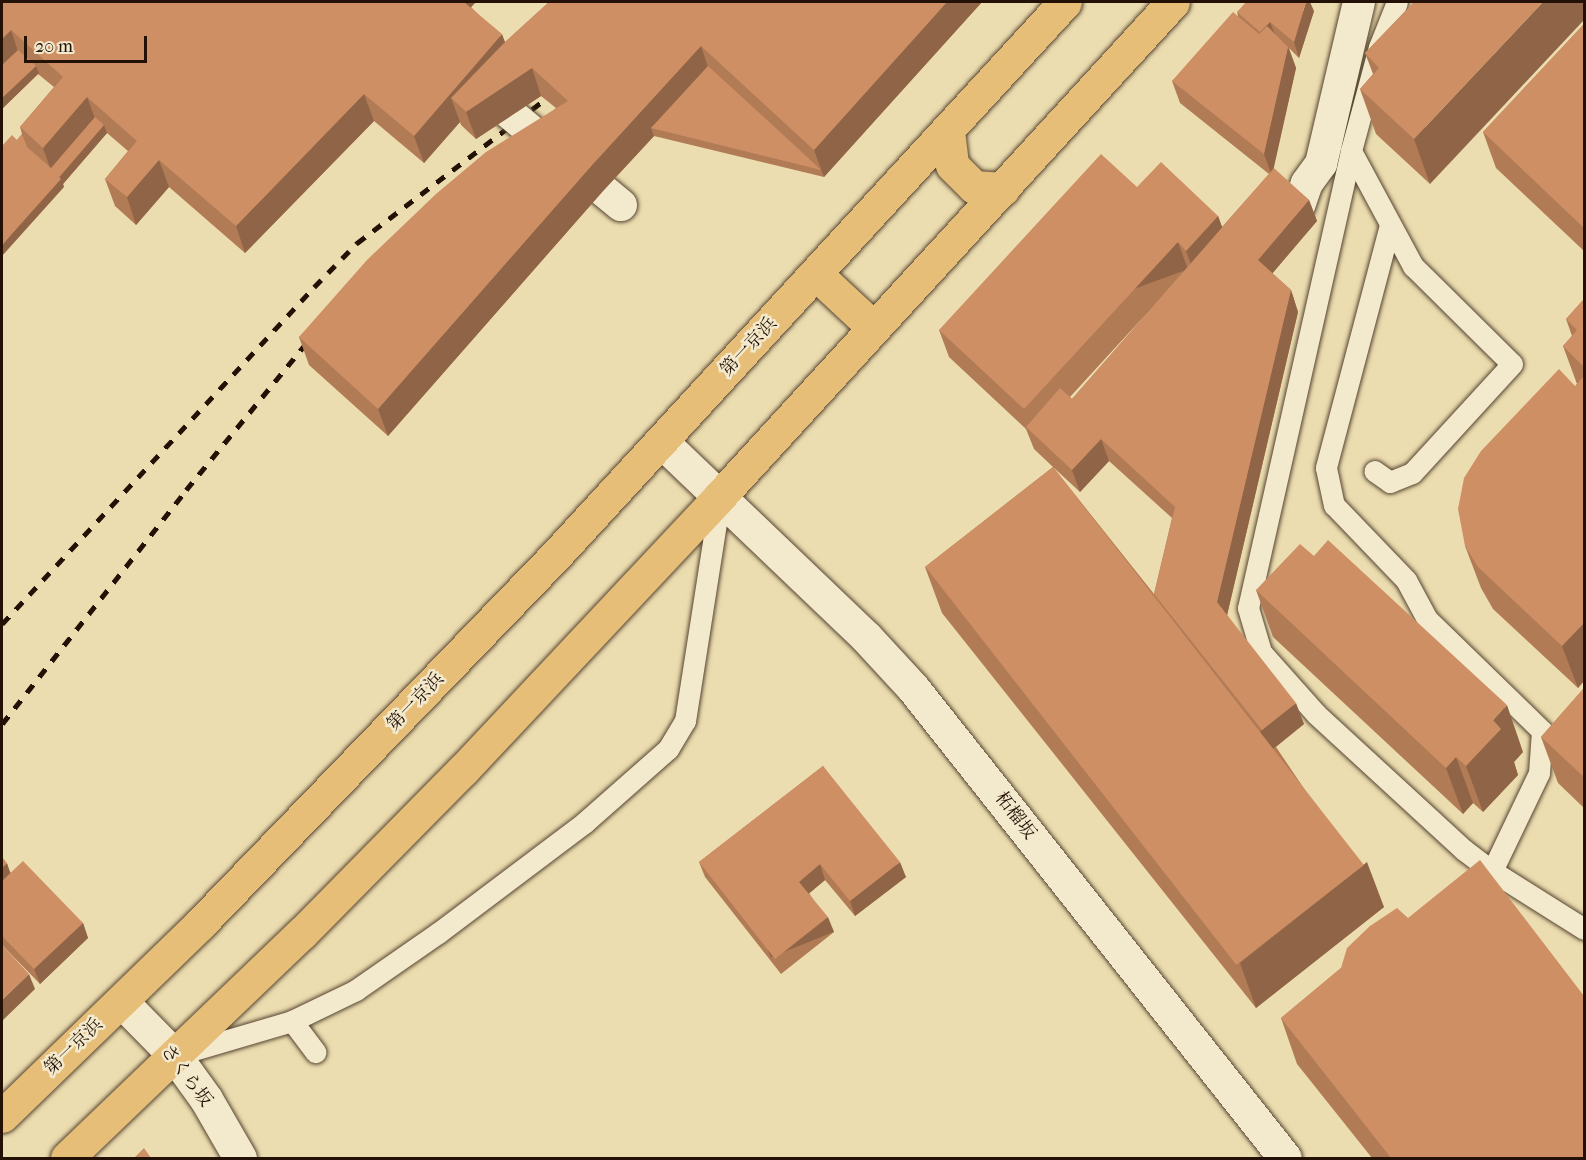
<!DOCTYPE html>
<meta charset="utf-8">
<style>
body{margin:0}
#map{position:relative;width:1586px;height:1160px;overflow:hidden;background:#ecddb0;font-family:"IM FELL French Canon","Noto Serif JP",serif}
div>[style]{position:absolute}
.roads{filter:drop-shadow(0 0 2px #554430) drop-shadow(0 0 2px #554430)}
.service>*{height:21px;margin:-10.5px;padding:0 10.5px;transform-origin:10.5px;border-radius:10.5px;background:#f3e9cc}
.pedestrian>*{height:32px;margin:-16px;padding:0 16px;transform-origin:16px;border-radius:16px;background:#f3e9cc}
.tertiary>*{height:33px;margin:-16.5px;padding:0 16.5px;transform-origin:16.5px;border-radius:16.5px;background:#f3e9cc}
.trunk>*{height:33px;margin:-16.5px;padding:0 16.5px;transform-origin:16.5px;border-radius:16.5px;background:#e6be78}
.rail>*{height:4.5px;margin-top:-2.25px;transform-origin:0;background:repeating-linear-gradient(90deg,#231106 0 10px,transparent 0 20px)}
.bridges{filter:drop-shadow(0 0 2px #554430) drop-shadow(0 0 2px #554430)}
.pedestrian-bridge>*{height:32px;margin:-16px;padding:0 16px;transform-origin:16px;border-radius:16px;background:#f3e9cc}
.wall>*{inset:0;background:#b17b56}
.shaded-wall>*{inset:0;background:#906446;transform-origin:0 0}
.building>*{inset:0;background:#ce8f64;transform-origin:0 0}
span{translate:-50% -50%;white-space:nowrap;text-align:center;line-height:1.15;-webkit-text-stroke:5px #f3e9cc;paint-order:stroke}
.street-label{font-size:18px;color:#231106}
.frame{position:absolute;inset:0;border:3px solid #231106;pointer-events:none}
.scale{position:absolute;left:24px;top:36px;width:123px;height:27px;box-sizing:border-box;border:3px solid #231106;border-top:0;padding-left:8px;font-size:18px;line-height:21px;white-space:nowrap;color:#231106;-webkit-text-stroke:4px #f3e9cc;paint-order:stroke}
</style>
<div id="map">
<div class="roads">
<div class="service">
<i style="left:1397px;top:2px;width:48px;rotate:111.8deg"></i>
<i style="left:1379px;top:47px;width:108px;rotate:105.1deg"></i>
<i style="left:1351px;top:151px;width:468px;rotate:102.7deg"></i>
<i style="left:1248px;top:608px;width:46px;rotate:73.5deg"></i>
<i style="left:1261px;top:652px;width:83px;rotate:48.4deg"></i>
<i style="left:1316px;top:714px;width:201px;rotate:42.6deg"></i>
<i style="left:1464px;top:850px;width:35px;rotate:37deg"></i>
<i style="left:1492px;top:871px;width:109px;rotate:32.2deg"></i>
<i style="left:1351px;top:151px;width:131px;rotate:61.7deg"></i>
<i style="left:1413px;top:266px;width:139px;rotate:44.7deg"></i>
<i style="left:1512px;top:364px;width:148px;rotate:132.5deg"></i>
<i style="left:1412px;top:473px;width:24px;rotate:158deg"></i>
<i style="left:1390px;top:482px;width:19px;rotate:-145deg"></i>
<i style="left:1390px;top:225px;width:251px;rotate:104.8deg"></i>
<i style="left:1326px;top:468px;width:38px;rotate:78deg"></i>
<i style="left:1334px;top:505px;width:104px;rotate:46.2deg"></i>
<i style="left:1406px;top:580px;width:44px;rotate:61.7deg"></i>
<i style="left:1427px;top:619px;width:161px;rotate:44.2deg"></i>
<i style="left:1542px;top:731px;width:42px;rotate:94.1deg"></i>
<i style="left:1539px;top:773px;width:109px;rotate:115.6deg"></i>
<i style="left:292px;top:1021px;width:39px;rotate:53deg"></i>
<i style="left:180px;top:1054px;width:117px;rotate:-16.4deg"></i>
<i style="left:292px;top:1021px;width:71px;rotate:-25.8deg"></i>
<i style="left:356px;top:990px;width:100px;rotate:-34.8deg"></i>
<i style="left:438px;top:933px;width:183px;rotate:-37deg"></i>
<i style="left:584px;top:823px;width:112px;rotate:-41.4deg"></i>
<i style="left:668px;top:749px;width:33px;rotate:-59deg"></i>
<i style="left:685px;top:721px;width:227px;rotate:-81.1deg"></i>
</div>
<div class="pedestrian">
<i style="left:1299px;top:206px;width:24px;rotate:-71deg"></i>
<i style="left:1307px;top:183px;width:24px;rotate:-54deg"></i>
<i style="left:1321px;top:164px;width:166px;rotate:-76.8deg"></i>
</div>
<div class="tertiary">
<i style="left:662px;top:442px;width:282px;rotate:43.7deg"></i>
<i style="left:866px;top:637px;width:69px;rotate:47.3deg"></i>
<i style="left:913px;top:688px;width:599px;rotate:51.64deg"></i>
<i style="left:122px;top:1002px;width:76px;rotate:45.5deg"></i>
<i style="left:175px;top:1056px;width:53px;rotate:54.2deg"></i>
<i style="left:206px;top:1099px;width:68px;rotate:60deg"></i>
</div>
<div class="trunk">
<i style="left:948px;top:131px;width:34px;rotate:83deg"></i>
<i style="left:952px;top:165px;width:31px;rotate:45deg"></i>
<i style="left:974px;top:187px;width:29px;rotate:4deg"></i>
<i style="left:816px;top:274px;width:79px;rotate:43deg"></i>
<i style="left:2px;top:1116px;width:276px;rotate:-44.1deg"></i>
<i style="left:200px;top:924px;width:514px;rotate:-46.02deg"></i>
<i style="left:557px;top:554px;width:750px;rotate:-47.38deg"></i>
<i style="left:67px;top:1158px;width:325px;rotate:-43.8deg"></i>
<i style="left:302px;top:933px;width:229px;rotate:-45.4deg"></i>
<i style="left:463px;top:770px;width:376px;rotate:-46.8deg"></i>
<i style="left:720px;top:496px;width:670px;rotate:-47.48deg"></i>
</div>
</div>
<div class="rail">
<i style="left:2px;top:624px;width:459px;rotate:-47.2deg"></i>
<i style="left:314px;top:287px;width:62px;rotate:-45.7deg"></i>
<i style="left:357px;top:243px;width:252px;rotate:-37.4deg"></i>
<i style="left:2px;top:724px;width:298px;rotate:-51.8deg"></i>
<i style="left:186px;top:490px;width:200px;rotate:-50.7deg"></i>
</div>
<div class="bridges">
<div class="pedestrian-bridge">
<i style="left:479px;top:88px;width:184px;rotate:39.5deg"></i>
</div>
</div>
<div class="wall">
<i style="clip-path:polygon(2px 2px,471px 7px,505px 42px,549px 2px,982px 2px,824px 177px,654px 136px,603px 191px,388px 436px,309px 365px,299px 337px,556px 108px,541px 96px,476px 139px,461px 125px,460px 122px,424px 163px,374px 121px,245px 253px,169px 187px,136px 225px,115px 206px,105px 179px,128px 151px,107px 133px,63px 184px,64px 187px,17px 140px,22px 134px,20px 127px,54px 87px,38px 74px,2px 109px)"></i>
<i style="clip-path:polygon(1414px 2px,1430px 184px,1376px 134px,1360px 89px,1373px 74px,1365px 53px)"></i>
<i style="clip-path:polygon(evenodd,1314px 11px,1299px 58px,1289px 48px,1296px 68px,1273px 169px,1309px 200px,1317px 221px,1272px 273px,1291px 290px,1298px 312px,1227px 615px,1304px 724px,1276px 747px,1384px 907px,1256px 1008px,942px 613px,925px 567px,1053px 467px,1034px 449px,1026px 429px,949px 357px,939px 330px,1137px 187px,1218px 216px,1222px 227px,1269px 174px,1180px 103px,1172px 81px,1238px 16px,1237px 12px,1314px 11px,1148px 312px,1072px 399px,1070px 397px,1148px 312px,1314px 11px,1109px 461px,1172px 518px,1154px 594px,1053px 467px,1080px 492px,1109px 461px)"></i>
<i style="clip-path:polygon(1584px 24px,1584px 251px,1496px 168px,1483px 132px)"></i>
<i style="clip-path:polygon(1584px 299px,1584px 681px,1578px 688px,1493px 609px,1481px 588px,1465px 546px,1577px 384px,1563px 346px,1572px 336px,1566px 319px)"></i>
<i style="clip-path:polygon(1314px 556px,1523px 752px,1514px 762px,1518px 775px,1483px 812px,1473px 803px,1463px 814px,1273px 637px,1256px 590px)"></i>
<i style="clip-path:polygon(1584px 688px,1584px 808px,1558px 783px,1541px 737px)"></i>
<i style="clip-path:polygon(823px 766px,906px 877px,855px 916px,825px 880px,809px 893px,834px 932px,781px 974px,705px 877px,699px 862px)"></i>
<i style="clip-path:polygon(2px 857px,10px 872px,83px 923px,88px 938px,40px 984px,2px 945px)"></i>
<i style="clip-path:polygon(1341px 968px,1584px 1158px,1372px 1158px,1297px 1064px,1281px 1018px)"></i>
</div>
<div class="shaded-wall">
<i style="clip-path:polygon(455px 2px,476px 2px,461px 18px)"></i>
<i style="clip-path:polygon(947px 2px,982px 2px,824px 177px,814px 150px)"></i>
<i style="clip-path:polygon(1306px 2px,1310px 2px,1314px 11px,1299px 58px,1294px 42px)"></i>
<i style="clip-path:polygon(1543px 2px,1584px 2px,1584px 20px,1430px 184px,1414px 139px)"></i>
<i style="clip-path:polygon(1270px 22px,1276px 37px,1260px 32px)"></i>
<i style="clip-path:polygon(11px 30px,20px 58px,2px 76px,2px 39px)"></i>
<i style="clip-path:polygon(502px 34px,512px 61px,532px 68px,541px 96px,476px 139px,466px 112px,451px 98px,460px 122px,424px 163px,414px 136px)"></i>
<i style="clip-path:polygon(701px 46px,710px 73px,651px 128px,654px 136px,603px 191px,388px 436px,378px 409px,593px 164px)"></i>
<i style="clip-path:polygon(1288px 47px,1296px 68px,1272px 176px,1264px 154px)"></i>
<i style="clip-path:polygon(36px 66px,39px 73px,2px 109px,2px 98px)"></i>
<i style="clip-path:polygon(364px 94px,374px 121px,245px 253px,236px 226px)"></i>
<i style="clip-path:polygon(87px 97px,97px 124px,53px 176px,43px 148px)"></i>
<i style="clip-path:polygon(104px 125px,107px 133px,63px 184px,64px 187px,2px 256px,2px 245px)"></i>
<i style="clip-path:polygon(159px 160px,169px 187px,136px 225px,127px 197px)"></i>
<i style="clip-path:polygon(1309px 200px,1317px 221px,1266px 281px,1258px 260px)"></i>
<i style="clip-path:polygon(1218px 216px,1228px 243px,1196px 278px,1186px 251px)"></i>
<i style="left:1178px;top:242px;width:29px;height:227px;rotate:70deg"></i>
<i style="clip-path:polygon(1291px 290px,1298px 312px,1225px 624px,1217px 602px)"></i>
<i style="clip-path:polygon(1101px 439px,1109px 461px,1080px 492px,1072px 470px)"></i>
<i style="clip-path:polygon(1584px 623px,1584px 681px,1578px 688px,1562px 646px)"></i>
<i style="clip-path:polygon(1296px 703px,1304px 724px,1264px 756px,1256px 735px)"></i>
<i style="clip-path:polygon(1507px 705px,1523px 752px,1514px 762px,1518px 775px,1483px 812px,1466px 766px,1493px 720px)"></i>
<i style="clip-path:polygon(1456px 757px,1473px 803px,1463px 814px,1446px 768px)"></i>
<i style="clip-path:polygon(900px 862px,906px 877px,855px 916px,850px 901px)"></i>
<i style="clip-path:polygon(1367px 862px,1384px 907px,1256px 1008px,1240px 963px)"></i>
<i style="clip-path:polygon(7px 863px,12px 878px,2px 888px,2px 868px)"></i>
<i style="clip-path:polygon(820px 864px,825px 880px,805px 897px,799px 882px)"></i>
<i style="left:828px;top:917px;width:16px;height:68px;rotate:68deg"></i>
<i style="clip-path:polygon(83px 923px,88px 938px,40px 984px,34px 969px)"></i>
<i style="clip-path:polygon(29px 974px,35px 989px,2px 1021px,2px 1000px)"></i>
</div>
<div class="building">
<i style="clip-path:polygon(2px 2px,464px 2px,502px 34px,414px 136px,364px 94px,236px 226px,159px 160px,127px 197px,105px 179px,137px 141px,87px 97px,43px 148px,20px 127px,63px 77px,11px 30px,2px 39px)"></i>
<i style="clip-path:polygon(549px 2px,947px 2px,814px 150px,701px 46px,593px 164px,378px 409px,299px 337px,367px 260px,436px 194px,486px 152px,568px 101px,532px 68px,466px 112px,451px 98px,503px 44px)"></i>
<i style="clip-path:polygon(1246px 2px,1306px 2px,1294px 42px,1270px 22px,1260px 32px,1237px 12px)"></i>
<i style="clip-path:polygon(1414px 2px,1543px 2px,1414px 139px,1360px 89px,1379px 68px,1365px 53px)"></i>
<i style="clip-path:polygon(1233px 12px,1259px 34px,1267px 26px,1288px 47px,1264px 154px,1172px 81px)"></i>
<i style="clip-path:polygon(1584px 24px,1584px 228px,1483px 132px)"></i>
<i style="clip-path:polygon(18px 50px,36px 66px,2px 98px,2px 65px)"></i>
<i style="clip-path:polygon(708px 66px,766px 119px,821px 170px,651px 128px)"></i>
<i style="clip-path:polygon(95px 117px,104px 125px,59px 177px,61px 179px,2px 245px,2px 146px,12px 135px,17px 140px,22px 134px,27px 147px,51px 168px)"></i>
<i style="clip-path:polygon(1101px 154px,1137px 187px,1161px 162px,1218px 216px,1186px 251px,1178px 242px,1024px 409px,939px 330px)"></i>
<i style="clip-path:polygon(1274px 168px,1309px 200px,1258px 260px,1291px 290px,1217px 602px,1296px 703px,1262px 730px,1154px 594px,1175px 507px,1101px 439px,1072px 470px,1026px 427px,1060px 388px,1072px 399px)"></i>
<i style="clip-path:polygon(1584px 299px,1584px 367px,1563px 346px,1577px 330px,1566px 319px)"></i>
<i style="clip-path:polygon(1559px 369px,1575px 386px,1584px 376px,1584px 623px,1562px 646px,1478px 567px,1465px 546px,1458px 509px,1464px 478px,1481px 451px)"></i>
<i style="left:1053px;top:467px;width:505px;height:162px;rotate:52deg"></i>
<i style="clip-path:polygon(1328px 540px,1507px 705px,1493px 720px,1501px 729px,1466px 766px,1456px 757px,1446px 768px,1256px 590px,1300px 544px,1314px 556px)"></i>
<i style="clip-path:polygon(1584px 688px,1584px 777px,1541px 737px)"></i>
<i style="clip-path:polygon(823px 766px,900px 862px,850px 901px,820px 864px,799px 882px,828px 917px,775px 959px,699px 862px)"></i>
<i style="clip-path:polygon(2px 857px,7px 863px,2px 868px)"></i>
<i style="clip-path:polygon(1480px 860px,1584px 996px,1584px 1158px,1391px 1158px,1281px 1018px,1341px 968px,1347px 948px,1370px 926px,1397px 908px,1408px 918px)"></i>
<i style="clip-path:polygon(23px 861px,83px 923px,34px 969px,2px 936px,2px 881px)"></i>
<i style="clip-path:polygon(2px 945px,29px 974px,2px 1000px)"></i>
<i style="clip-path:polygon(144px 1148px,151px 1158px,134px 1158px)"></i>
</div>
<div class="street-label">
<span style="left:749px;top:347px;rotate:-47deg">第一京浜</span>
<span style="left:416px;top:702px;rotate:-46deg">第一京浜</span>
<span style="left:1015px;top:816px;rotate:52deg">柘榴坂</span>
<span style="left:74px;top:1047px;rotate:-44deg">第一京浜</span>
<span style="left:186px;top:1076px;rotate:53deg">さくら坂</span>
</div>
<div class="frame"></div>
<div class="scale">20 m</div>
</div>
